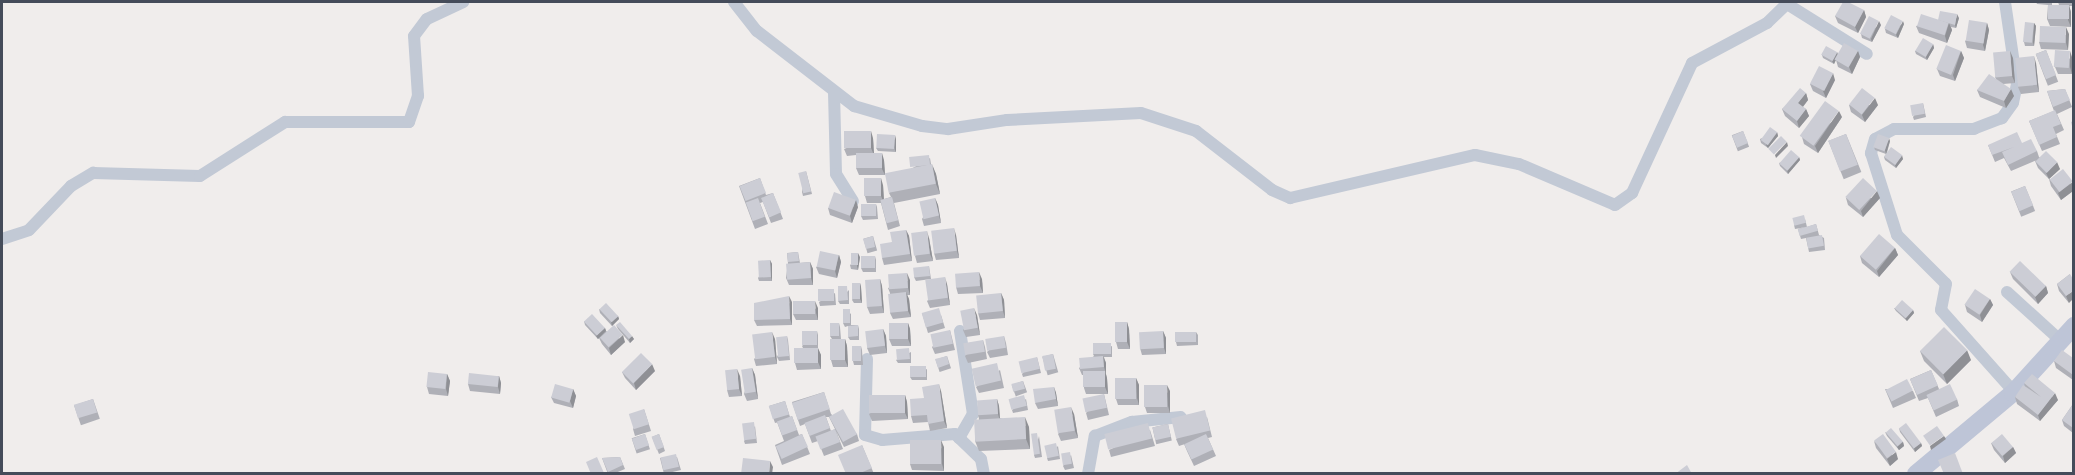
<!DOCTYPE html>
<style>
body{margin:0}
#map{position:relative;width:2075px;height:475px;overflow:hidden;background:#f0edec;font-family:"Source Sans 3",sans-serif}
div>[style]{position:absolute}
.street>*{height:12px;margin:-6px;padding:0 6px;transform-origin:6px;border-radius:6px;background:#c2c9d5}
.secondary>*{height:18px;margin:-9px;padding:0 9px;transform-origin:9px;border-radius:9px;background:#bec5d7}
.wall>*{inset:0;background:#afb0b7;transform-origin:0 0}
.shaded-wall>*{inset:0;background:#8f9095}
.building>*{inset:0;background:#cccdd5;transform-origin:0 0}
span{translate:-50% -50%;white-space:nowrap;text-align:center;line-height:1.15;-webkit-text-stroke:4.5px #fff;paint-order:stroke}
.frame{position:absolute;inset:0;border:3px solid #454c5a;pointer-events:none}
</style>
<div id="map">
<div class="street">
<i style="left:734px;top:2px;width:37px;rotate:52deg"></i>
<i style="left:757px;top:31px;width:123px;rotate:37.7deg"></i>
<i style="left:854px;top:106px;width:71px;rotate:16.4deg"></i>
<i style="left:922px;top:126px;width:26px;rotate:7deg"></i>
<i style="left:948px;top:129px;width:60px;rotate:-8.7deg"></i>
<i style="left:1007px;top:120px;width:134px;rotate:-3deg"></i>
<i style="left:1141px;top:113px;width:58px;rotate:18.1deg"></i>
<i style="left:1196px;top:131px;width:96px;rotate:37.8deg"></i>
<i style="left:1272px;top:190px;width:20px;rotate:24deg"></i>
<i style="left:1290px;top:198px;width:190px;rotate:-13.1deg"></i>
<i style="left:1475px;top:155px;width:45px;rotate:11.6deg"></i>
<i style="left:1519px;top:164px;width:104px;rotate:23.1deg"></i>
<i style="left:1615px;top:205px;width:21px;rotate:-35deg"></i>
<i style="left:1632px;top:193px;width:143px;rotate:-65.2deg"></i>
<i style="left:1692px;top:63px;width:85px;rotate:-28.1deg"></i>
<i style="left:1767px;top:23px;width:30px;rotate:-44deg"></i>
<i style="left:2005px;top:2px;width:83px;rotate:81.7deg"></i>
<i style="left:2017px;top:84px;width:19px;rotate:102deg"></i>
<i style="left:2013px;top:103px;width:19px;rotate:126deg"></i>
<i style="left:2002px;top:118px;width:30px;rotate:159deg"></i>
<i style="left:1974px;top:129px;width:80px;rotate:180deg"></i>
<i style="left:1894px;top:129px;width:21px;rotate:152deg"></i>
<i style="left:1875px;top:139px;width:15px;rotate:106deg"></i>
<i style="left:1871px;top:153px;width:86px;rotate:72.4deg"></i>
<i style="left:1897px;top:235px;width:69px;rotate:45deg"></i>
<i style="left:1946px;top:284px;width:26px;rotate:101deg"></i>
<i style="left:1941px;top:310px;width:110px;rotate:48.3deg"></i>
<i style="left:1787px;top:4px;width:94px;rotate:32deg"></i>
<i style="left:834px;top:92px;width:82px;rotate:88.6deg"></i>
<i style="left:836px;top:174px;width:32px;rotate:58deg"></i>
<i style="left:2px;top:239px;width:28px;rotate:-18deg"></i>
<i style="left:29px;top:230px;width:61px;rotate:-46.3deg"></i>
<i style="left:71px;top:186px;width:26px;rotate:-31deg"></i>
<i style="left:93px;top:173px;width:107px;rotate:1.6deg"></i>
<i style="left:200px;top:176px;width:101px;rotate:-32.4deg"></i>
<i style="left:285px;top:122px;width:124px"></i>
<i style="left:409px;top:122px;width:28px;rotate:-71deg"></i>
<i style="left:418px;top:96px;width:60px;rotate:-93.8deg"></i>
<i style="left:414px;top:36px;width:21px;rotate:-53deg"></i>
<i style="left:427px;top:19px;width:40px;rotate:-25deg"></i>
<i style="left:2007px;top:292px;width:72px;rotate:42.2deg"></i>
<i style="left:867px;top:359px;width:76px;rotate:91.5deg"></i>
<i style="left:865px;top:435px;width:18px;rotate:16deg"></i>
<i style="left:882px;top:440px;width:73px;rotate:-4.7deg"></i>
<i style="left:955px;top:434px;width:36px;rotate:44deg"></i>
<i style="left:981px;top:459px;width:15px;rotate:79deg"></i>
<i style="left:959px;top:438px;width:28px;rotate:-60deg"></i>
<i style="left:973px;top:414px;width:84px;rotate:-98.9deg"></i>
<i style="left:1088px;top:474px;width:39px;rotate:-80deg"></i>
<i style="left:1095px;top:436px;width:40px;rotate:-21deg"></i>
<i style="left:1132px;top:422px;width:49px;rotate:-5.8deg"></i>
</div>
<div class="secondary">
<i style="left:1916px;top:474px;width:126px;rotate:-39.9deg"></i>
<i style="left:2013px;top:393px;width:91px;rotate:-47.7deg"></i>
</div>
<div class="wall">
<i style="clip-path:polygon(2036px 2px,2052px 2px,2052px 5px,2059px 5px,2058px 2px,2073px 2px,2073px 6px,2069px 6px,2071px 12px,2071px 27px,2050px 26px,2047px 19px,2048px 5px,2037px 4px)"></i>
<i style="clip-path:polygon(1864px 10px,1866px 17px,1858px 33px,1838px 23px,1835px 16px)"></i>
<i style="clip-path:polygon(1959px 18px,1956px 28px,1951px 27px,1952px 30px,1947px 43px,1919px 33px,1916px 26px,1938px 20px)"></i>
<i style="clip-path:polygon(1987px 23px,1989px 30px,1985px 51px,1967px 48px,1965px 41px)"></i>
<i style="clip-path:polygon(2034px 23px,2036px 26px,2034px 46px,2025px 46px,2024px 42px)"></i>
<i style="clip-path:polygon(1904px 24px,1898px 38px,1886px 33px,1885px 29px)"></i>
<i style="clip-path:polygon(1881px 25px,1872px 42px,1862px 38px,1861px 34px)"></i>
<i style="clip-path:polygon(2069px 34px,2068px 50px,2041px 49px,2039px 42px)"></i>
<i style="clip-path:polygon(1933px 44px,1934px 48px,1927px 60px,1916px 54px,1915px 51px)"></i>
<i style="left:2046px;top:50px;width:34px;height:11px;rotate:69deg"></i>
<i style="clip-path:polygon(1858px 51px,1860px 57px,1852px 74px,1838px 67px,1836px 60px,1834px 64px,1823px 58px,1822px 55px,1837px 52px,1838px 55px)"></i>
<i style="clip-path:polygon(1961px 51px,1964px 58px,1955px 81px,1940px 76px,1937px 69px)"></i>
<i style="clip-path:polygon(2072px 57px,2072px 74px,2058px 74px,2055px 67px)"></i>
<i style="clip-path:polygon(2013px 58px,2015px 83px,2003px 84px,2014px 96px,2006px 108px,1980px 97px,1977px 90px,1996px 79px,1995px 77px)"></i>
<i style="clip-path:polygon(2036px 63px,2039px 92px,2021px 94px,2018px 87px)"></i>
<i style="clip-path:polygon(1835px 80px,1826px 98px,1813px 91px,1810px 84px)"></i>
<i style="clip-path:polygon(2065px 89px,2072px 107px,2057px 114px,2064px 130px,2056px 134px,2060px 144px,2042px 151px,2029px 121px,2054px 111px,2047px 91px)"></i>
<i style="clip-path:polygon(1806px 93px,1808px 100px,1803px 107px,1806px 109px,1809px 116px,1799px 128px,1785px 116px,1782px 109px)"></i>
<i style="clip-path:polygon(1923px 103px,1926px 117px,1914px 120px,1913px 117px)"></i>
<i style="clip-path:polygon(1849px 105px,1878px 105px,1865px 122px,1851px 112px)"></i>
<i style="clip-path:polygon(1842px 117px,1818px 153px,1804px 144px,1802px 137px)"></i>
<i style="left:1743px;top:131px;width:17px;height:12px;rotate:69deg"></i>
<i style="clip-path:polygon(1777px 132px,1778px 136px,1768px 148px,1761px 143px,1760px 139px)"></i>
<i style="left:1846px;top:134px;width:41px;height:19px;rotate:68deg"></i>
<i style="clip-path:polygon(873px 138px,874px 153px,884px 160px,885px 175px,859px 175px,856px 168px,856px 155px,847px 156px,844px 149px)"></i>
<i style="clip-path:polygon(896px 139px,896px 152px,878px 151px,876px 148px)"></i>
<i style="clip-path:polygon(1890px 141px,1887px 153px,1903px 159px,1896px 168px,1885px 160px,1884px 157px,1886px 154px,1875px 150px,1874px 147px)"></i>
<i style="clip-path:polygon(2022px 143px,2037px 151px,2039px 157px,2060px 169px,2049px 179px,2038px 168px,2035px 161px,2037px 160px,2011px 171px,2004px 158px,1995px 162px,1988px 145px)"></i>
<i style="clip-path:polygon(1799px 157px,1800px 160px,1788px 174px,1780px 166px,1779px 163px)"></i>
<i style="clip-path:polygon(930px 158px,931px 164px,936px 174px,940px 194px,894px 203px,900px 226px,888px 230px,881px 203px,867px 203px,865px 196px,883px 185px,884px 199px,891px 197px,889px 193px,911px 169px)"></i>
<i style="clip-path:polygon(806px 171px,812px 194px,803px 196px,802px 192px)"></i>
<i style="clip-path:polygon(760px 178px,766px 195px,773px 193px,783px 219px,771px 223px,763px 202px,760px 203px,768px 224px,755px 229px,739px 186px)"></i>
<i style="clip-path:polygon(2049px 179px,2073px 184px,2073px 191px,2061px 200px,2051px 186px)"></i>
<i style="left:2025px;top:186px;width:27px;height:15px;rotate:68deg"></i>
<i style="clip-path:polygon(935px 198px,938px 205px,941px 223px,924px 226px,922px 219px)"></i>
<i style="clip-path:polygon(1846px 198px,1880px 198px,1863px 217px,1848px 205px)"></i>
<i style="clip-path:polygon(876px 204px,877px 207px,878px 219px,863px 220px,861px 216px)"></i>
<i style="clip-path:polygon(858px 207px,852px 223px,830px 215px,828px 208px)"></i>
<i style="clip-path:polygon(1805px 219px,1807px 227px,1816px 224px,1819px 235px,1824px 238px,1825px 250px,1809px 252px,1806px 238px,1801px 239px,1798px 229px,1806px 227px,1795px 229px,1794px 225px)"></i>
<i style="clip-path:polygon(906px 230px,909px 236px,912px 261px,884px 265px,882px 258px,892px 242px)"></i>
<i style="clip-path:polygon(956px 235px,959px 258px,936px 260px,934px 253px)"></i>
<i style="left:873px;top:236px;width:15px;height:10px;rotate:74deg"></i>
<i style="clip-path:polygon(929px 238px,933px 261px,917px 263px,915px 256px)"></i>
<i style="clip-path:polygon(1895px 248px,1898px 255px,1879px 277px,1862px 263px,1860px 256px)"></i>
<i style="clip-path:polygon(798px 252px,800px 263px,810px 262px,813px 269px,813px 285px,789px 285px,786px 278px,788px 263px,787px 253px)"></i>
<i style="clip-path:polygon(839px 255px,841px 262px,837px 278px,819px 274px,816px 267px)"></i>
<i style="clip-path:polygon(875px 256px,876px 260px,876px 272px,863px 272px,861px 268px)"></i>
<i style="clip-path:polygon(860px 257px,858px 270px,851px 269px,850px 265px)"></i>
<i style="clip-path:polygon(770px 260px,772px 264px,772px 281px,759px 281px,758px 278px)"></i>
<i style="clip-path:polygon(929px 266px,931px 279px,916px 281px,914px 277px)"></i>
<i style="clip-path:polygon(2010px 272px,2046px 286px,2048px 293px,2038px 304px,2013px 279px)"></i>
<i style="clip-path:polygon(2070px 274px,2069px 303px,2059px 291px,2057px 284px)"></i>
<i style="clip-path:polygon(880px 279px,882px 286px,884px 313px,870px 314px,867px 307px)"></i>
<i style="clip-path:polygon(982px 279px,983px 293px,958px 294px,956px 287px)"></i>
<i style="clip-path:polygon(910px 280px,910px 295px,907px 295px,909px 299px,911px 317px,893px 319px,890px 313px,890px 293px,888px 288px)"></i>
<i style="clip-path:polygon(860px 283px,861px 287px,862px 303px,854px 303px,852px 300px)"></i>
<i style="clip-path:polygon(947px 284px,950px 305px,930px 308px,927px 301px)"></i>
<i style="clip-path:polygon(849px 290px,849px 304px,840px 304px,838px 301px)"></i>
<i style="clip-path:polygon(835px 293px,836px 305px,820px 306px,819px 302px)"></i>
<i style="clip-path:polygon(1001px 293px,1004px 300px,1005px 318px,980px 320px,978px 313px)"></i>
<i style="clip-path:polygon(1990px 299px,1993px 305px,1982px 322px,1967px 312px,1965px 305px)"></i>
<i style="clip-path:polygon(792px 302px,792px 325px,757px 326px,754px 320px)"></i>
<i style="clip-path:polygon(818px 308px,818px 320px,796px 320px,793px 314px)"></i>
<i style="clip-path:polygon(1894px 308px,1913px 310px,1914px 313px,1907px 321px,1896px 311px)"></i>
<i style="clip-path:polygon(599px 309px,618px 316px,619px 319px,612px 326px,600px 313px)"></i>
<i style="clip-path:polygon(851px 313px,851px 325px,858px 325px,859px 329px,859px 340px,850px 340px,848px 337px,848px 326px,845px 327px,843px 323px)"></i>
<i style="clip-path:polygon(922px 313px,941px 315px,945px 328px,928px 333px)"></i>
<i style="clip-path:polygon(977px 315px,980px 335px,966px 337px,963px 330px)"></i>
<i style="clip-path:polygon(584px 321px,605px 328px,606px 331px,625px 342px,611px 355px,602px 344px,599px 338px,598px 339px,585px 325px)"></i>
<i style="clip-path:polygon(1127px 322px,1129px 329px,1130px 349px,1118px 349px,1116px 342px)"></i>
<i style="clip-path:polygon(839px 323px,840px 327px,841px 339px,845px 339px,847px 346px,848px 367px,833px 367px,831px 360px,832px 339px,830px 336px)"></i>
<i style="clip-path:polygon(908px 323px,910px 329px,911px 346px,892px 346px,889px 339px)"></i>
<i style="clip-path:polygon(616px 325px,634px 339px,630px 343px,618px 329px)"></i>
<i style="clip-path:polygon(883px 329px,886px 336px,887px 353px,870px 355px,867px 348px)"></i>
<i style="clip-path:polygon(950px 330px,955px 350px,935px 354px,932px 347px)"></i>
<i style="clip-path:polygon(817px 331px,818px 335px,818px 349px,821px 355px,821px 369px,797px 370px,795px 363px,803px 348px,802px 346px)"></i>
<i style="clip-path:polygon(1163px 331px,1166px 338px,1166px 354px,1142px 355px,1140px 348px)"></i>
<i style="clip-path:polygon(1196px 332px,1198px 335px,1198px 345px,1177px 346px,1176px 342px)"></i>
<i style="clip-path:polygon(787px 336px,788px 340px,790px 360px,779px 361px,777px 357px)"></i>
<i style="clip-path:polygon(1004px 336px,1006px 343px,1008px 355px,990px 358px,987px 352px)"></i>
<i style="clip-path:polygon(775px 339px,777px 364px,756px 366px,754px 359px)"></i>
<i style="clip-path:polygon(983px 340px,985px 347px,987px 359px,968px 363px,965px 356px)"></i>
<i style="clip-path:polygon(861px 346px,862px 350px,863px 365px,854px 365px,853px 361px)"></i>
<i style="clip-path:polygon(1112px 346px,1112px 357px,1104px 357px,1106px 363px,1106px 374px,1107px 378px,1108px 394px,1086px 394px,1084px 388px,1083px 375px,1082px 375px,1079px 368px,1094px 356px,1093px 354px)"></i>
<i style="clip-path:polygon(1920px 351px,1971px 360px,1947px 384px,1924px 361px)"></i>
<i style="clip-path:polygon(911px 352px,911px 363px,898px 363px,896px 360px)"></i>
<i style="left:1053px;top:354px;width:19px;height:11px;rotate:74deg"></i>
<i style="left:947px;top:356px;width:13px;height:12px;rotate:72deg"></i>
<i style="clip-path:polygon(1037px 357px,1041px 373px,1023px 377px,1022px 374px)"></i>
<i style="clip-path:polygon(2073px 358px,2073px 380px,2056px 368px,2054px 361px)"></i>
<i style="clip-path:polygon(752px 368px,755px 375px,758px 399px,747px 401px,744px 394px)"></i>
<i style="clip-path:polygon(927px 369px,927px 380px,912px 380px,910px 377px)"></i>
<i style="clip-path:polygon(1000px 370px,1004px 388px,979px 393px,976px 387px)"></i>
<i style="clip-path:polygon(1931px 370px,1939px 389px,1957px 399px,1959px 406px,1936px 417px,1928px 398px,1919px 401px,1910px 379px)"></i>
<i style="clip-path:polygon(655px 371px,636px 390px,625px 378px,622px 372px)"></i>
<i style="clip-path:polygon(447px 374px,450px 381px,448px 396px,429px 394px,427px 387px)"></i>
<i style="clip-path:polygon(499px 376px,501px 383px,500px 394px,470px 391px,468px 384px)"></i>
<i style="clip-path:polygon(740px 376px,742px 396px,729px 397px,727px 390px)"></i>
<i style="clip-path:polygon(1136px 378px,1139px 385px,1139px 405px,1118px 405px,1116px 399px)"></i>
<i style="left:1023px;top:381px;width:12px;height:12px;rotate:70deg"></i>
<i style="clip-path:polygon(2024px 383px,2058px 400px,2040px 421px,2017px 404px,2015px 397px,2025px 387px)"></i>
<i style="clip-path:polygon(1054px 387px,1056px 393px,1058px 406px,1038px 409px,1035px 403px)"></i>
<i style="clip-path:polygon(573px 389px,576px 396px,573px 408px,554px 403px,551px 397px)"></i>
<i style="clip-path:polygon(1885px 389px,1913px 391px,1916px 398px,1893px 408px)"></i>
<i style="clip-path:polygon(941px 391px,947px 428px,930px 431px,928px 422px,913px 423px,911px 416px)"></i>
<i style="clip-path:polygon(1170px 391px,1170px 413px,1147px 413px,1145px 407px)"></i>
<i style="clip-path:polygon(evenodd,824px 392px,831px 414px,857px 434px,859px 441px,844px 447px,836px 431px,843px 449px,824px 456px,818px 441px,812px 443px,805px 424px,800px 426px,792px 402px,824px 392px,826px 417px,829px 417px,835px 429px,831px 431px,826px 417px)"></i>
<i style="clip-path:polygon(1104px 394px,1109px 415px,1088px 420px,1086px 413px)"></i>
<i style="clip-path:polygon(905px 395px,907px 402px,908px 419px,872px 421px,869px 414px)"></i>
<i style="left:93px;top:399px;width:21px;height:20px;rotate:71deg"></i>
<i style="clip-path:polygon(997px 399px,999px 406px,1000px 418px,1029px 427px,1030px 449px,979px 451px,975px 441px,979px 419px,978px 415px)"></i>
<i style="clip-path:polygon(1026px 399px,1028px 410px,1013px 413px,1012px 410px)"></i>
<i style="clip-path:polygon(785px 401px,790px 417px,792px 416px,799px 435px,802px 434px,810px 454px,782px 465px,775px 445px,784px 441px,777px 422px,779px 422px,775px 423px,769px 406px)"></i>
<i style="clip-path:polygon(2073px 404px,2073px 433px,2064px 426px,2062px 420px)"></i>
<i style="clip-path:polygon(644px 409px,651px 431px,635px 436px,633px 429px)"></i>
<i style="clip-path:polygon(1074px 414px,1078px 438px,1061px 441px,1058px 434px)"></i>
<i style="clip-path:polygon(1207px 417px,1212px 437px,1208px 438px,1216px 456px,1194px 466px,1187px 451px,1184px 444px,1185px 444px,1179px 446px,1176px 439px)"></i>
<i style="left:1168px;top:424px;width:17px;height:16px;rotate:77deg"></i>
<i style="clip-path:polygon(755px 426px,757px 443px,745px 444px,744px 441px)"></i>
<i style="clip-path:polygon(1899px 428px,1921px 443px,1922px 446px,1915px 452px,1900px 432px)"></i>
<i style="clip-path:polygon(1150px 430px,1155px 446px,1111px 457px,1109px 450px)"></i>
<i style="clip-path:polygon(1885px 432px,1903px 442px,1904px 446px,1899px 450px,1887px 436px)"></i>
<i style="left:645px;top:434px;width:16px;height:14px;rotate:72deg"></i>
<i style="clip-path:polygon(659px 434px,665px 451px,659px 454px,652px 437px)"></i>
<i style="clip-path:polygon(1039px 436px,1042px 457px,1035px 458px,1034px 455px)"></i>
<i style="clip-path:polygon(1874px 441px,1898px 459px,1890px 466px,1876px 448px)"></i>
<i style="clip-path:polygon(1991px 443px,2013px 447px,2016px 453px,2005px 463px,1994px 450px)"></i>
<i style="clip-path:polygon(862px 445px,874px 474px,846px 474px)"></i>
<i style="clip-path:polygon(1058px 446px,1060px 459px,1048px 461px,1047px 458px)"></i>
<i style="clip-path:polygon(944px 447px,944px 471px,912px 470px,910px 464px)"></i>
<i style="clip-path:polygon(1071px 455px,1074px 468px,1065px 470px,1063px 466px)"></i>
<i style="clip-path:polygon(620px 457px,625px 469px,613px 474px,608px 474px,602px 458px)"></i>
<i style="clip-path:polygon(677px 457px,681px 470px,664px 474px,660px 458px)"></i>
</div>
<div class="shaded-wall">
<i style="clip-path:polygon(2069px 5px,2071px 12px,2071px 27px,2068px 20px)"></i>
<i style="clip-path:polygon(1864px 10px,1866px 17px,1858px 33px,1855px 27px)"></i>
<i style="clip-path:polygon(1957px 14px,1959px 18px,1956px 28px,1955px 25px)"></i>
<i style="clip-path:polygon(1879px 21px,1881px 25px,1872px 42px,1871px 39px)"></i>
<i style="clip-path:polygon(1903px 21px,1904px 24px,1898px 38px,1896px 35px)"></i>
<i style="clip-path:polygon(1949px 23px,1952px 30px,1947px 43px,1945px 36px)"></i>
<i style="clip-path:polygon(1987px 23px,1989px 30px,1985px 51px,1983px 45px)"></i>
<i style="clip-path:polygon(2034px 23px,2036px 26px,2034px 46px,2033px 42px)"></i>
<i style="clip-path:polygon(2066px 27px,2069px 34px,2068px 50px,2066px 43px)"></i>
<i style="clip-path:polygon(1933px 44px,1934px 48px,1927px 60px,1926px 57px)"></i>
<i style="clip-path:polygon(1858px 51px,1860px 57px,1852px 74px,1849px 67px)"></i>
<i style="clip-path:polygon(1961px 51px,1964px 58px,1955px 81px,1953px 75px)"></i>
<i style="clip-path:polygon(2010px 51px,2013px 58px,2015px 83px,2012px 76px)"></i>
<i style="clip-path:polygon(2070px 51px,2072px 57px,2072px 74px,2070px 67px)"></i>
<i style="clip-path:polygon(1837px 52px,1838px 55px,1834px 64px,1832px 61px)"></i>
<i style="clip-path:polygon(2034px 56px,2036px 63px,2039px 92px,2037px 85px)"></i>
<i style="clip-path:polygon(1833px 73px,1835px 80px,1826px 98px,1823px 91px)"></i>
<i style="clip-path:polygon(2011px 89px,2014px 96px,2006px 108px,2004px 101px)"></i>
<i style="clip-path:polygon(1806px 93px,1808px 100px,1801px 109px,1798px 103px)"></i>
<i style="clip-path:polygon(1875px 98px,1878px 105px,1865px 122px,1862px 115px)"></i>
<i style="clip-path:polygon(1806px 109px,1809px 116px,1799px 128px,1797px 121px)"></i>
<i style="clip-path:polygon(1839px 111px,1842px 117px,1818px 153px,1815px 146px)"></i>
<i style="clip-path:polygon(871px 131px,873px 138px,874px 155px,871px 148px)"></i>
<i style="clip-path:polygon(1777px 132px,1778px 136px,1768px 148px,1766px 145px)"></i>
<i style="clip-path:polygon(895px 135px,896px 139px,896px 152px,894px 148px)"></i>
<i style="clip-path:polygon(1889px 138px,1890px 141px,1886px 154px,1885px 150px)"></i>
<i style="clip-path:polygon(1787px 142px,1788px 146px,1776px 158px,1775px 155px)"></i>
<i style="clip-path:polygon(882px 153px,884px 160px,885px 175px,882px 169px)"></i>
<i style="clip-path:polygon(1902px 155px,1903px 159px,1896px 168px,1895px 165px)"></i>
<i style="clip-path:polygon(1799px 157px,1800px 160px,1788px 174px,1787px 170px)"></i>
<i style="clip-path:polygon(2057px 162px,2060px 169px,2049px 179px,2046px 173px)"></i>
<i style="clip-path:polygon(932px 164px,936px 174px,940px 194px,936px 184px)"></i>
<i style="clip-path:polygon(881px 178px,883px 185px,884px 203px,881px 196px)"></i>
<i style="clip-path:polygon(2073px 182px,2073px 191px,2061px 200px,2058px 193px)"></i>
<i style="clip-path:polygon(1877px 191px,1880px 198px,1863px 217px,1861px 211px)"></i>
<i style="clip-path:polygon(935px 198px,938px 205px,941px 223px,939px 216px)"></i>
<i style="clip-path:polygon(856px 200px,858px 207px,852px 223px,850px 216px)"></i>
<i style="clip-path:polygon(954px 228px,956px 235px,959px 258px,957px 251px)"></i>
<i style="clip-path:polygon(906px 230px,909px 236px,912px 261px,910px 254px)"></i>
<i style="clip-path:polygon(927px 231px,929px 238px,933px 261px,930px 254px)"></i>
<i style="clip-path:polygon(1895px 248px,1898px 255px,1879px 277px,1877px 271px)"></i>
<i style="clip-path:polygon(858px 253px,860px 257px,858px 270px,857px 266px)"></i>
<i style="clip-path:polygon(839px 255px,841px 262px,837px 278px,835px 271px)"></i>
<i style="clip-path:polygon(770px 260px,772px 264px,772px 281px,771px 277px)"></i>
<i style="clip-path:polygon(810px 262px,813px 269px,813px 285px,811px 278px)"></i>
<i style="clip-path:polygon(979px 272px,982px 279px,983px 293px,980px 286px)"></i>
<i style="clip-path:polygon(907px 273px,910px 280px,910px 295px,908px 288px)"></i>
<i style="clip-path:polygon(945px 277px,947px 284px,950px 305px,948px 298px)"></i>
<i style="clip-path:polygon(880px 279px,882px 286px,884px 313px,882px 306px)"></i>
<i style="clip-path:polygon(860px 283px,861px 287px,862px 303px,860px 299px)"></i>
<i style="clip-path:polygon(2046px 286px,2048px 293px,2038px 304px,2035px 297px)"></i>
<i style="clip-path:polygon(2073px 291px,2073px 299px,2069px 303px,2066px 296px)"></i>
<i style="clip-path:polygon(906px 292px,909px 299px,911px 317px,908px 311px)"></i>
<i style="clip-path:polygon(1001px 293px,1004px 300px,1005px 318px,1003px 311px)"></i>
<i style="clip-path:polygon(789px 296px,792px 302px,792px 325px,790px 319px)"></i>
<i style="clip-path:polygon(1990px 299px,1993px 305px,1982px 322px,1980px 315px)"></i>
<i style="clip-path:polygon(815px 301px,818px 308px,818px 320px,816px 313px)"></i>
<i style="clip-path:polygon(974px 308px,977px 315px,980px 335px,978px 328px)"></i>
<i style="clip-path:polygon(1913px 310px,1914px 313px,1907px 321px,1905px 318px)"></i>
<i style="clip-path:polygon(618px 316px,619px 319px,612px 326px,611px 322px)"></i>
<i style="clip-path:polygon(1127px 322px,1129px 329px,1130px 349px,1127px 342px)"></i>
<i style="clip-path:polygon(908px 323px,910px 329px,911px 346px,908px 339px)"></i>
<i style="clip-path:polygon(605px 328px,606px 331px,598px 339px,596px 336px)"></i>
<i style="clip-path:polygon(883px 329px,886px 336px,887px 353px,885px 346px)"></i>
<i style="clip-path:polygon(1163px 331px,1166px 338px,1166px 354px,1164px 348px)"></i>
<i style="clip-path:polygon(772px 332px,775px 339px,777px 364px,775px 357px)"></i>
<i style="clip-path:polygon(623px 335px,625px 342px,611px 355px,609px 348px)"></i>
<i style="clip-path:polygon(632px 336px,634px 339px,630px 343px,629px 339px)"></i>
<i style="clip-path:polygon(845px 339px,847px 346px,848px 367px,845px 360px)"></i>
<i style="clip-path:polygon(818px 348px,821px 355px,821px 369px,818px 362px)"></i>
<i style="clip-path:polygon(1967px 350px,1971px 360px,1947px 384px,1943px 374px)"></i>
<i style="clip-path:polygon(1103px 356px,1106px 363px,1106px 374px,1104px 367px)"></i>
<i style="clip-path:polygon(652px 364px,655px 371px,636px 390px,634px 383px)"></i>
<i style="clip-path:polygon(752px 368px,755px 375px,758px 399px,756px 392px)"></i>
<i style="clip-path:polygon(737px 369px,740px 376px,742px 396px,739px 389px)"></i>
<i style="clip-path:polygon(1105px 371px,1107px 378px,1108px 394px,1105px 387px)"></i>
<i style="clip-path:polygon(447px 374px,450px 381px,448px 396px,446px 389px)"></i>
<i style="clip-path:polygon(499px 376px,501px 383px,500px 394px,498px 387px)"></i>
<i style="clip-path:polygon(1136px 378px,1139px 385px,1139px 405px,1137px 398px)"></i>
<i style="clip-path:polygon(939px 384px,941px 391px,947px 428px,944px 421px)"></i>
<i style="clip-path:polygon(1167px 385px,1170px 391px,1170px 413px,1168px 406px)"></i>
<i style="clip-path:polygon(1054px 387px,1056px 393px,1058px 406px,1056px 399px)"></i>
<i style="clip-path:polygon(573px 389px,576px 396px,573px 408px,570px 401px)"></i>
<i style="clip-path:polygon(2055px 393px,2058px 400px,2040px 421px,2038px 415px)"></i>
<i style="clip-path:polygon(905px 395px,907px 402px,908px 419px,905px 413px)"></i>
<i style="clip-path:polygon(997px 399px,999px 406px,1000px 421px,998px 414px)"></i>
<i style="clip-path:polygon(1071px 407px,1074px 414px,1078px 438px,1075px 431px)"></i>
<i style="clip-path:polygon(1025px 417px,1029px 427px,1030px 449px,1026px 439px)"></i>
<i style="clip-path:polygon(1944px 436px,1946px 439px,1931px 450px,1930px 446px)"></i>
<i style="clip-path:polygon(941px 440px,944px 447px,944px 471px,942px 464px)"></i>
<i style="clip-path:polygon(1903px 442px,1904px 446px,1899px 450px,1897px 447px)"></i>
<i style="clip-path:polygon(1921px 443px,1922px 446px,1915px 452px,1914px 448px)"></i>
<i style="clip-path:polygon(2013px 447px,2016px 453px,2005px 463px,2003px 456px)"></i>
<i style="clip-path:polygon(1896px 452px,1898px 459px,1890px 466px,1887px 459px)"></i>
<i style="clip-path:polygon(770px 461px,773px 467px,772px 474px,769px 474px)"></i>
</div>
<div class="building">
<i style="clip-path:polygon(1843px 2px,1848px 2px,1864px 10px,1855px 27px,1835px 16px)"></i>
<i style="left:2048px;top:5px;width:21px;height:14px"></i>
<i style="clip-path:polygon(1940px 11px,1957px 14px,1955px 25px,1938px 20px)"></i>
<i style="left:1921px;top:14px;width:29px;height:13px;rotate:18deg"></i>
<i style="left:1891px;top:15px;width:13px;height:15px;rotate:27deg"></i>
<i style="left:1869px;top:16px;width:11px;height:20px;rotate:27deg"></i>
<i style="left:1969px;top:20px;width:18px;height:21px;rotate:9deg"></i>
<i style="left:2025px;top:22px;width:9px;height:20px;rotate:6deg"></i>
<i style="left:2040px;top:26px;width:26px;height:16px;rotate:2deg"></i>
<i style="left:1923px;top:38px;width:12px;height:15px;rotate:31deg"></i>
<i style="left:1844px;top:43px;width:16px;height:19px;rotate:30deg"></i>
<i style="left:1946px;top:45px;width:16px;height:26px;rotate:22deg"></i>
<i style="left:1826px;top:46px;width:13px;height:10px;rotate:29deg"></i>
<i style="left:2046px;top:50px;width:27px;height:11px;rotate:68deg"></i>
<i style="left:2055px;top:50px;width:15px;height:17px;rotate:4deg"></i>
<i style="left:2010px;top:51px;width:25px;height:17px;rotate:85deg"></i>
<i style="left:2034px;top:56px;width:29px;height:19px;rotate:84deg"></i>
<i style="left:1819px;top:66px;width:16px;height:20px;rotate:27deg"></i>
<i style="clip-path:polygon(1989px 74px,2011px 89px,2004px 101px,1977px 90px)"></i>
<i style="clip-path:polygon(1800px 88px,1806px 93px,1798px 103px,1806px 109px,1797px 121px,1782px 109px)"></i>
<i style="left:1862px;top:88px;width:16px;height:21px;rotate:38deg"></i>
<i style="clip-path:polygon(2065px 89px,2070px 100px,2053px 107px,2047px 91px)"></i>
<i style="left:1825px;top:101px;width:17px;height:43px;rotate:36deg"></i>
<i style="left:1923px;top:103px;width:11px;height:13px;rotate:80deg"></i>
<i style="clip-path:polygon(2055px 110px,2061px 124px,2053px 127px,2057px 137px,2039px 145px,2029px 121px)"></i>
<i style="clip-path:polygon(2073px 121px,2073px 130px,2071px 122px)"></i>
<i style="left:1770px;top:127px;width:9px;height:16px;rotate:36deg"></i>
<i style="left:871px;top:131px;width:17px;height:27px;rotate:90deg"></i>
<i style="left:1743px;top:131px;width:13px;height:12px;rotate:67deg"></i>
<i style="clip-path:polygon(2017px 132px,2022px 143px,2031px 139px,2037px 151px,2008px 165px,2002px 152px,2014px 147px,1992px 155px,1988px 145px)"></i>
<i style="left:877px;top:134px;width:18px;height:14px;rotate:3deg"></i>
<i style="left:1846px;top:134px;width:33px;height:19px;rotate:69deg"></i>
<i style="left:1878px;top:134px;width:12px;height:14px;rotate:20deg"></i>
<i style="left:1781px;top:136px;width:8px;height:18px;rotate:45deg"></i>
<i style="left:1891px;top:147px;width:14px;height:12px;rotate:36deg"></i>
<i style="left:1791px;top:150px;width:11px;height:18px;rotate:41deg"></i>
<i style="left:2046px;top:151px;width:16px;height:15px;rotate:45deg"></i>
<i style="left:856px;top:153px;width:26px;height:15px"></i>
<i style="left:929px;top:155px;width:10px;height:20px;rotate:84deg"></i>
<i style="left:932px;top:164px;width:20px;height:48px;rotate:79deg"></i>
<i style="left:2063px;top:169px;width:16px;height:17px;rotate:52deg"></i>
<i style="left:806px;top:171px;width:21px;height:8px;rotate:76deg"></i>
<i style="left:760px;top:178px;width:16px;height:22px;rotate:68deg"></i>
<i style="left:881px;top:178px;width:18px;height:17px;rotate:90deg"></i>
<i style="left:1863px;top:178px;width:19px;height:26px;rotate:43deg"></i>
<i style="left:2025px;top:186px;width:21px;height:15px;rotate:67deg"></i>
<i style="left:834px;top:192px;width:23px;height:17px;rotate:20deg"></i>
<i style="left:773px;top:193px;width:21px;height:13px;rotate:67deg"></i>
<i style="left:892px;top:197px;width:24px;height:12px;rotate:75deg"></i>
<i style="left:758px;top:198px;width:20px;height:13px;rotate:70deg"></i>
<i style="left:935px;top:198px;width:18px;height:16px;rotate:77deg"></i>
<i style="left:876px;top:204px;width:12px;height:15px;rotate:90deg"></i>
<i style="left:1804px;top:215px;width:8px;height:12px;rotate:76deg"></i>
<i style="left:1816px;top:224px;width:7px;height:19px;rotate:74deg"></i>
<i style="left:954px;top:228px;width:23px;height:23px;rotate:83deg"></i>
<i style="clip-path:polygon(906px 230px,910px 254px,882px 258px,880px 244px,892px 242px,890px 232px)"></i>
<i style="left:927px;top:231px;width:23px;height:16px;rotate:83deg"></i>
<i style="left:1879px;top:234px;width:21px;height:29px;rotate:41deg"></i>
<i style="left:1822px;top:235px;width:11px;height:16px;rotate:80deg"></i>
<i style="clip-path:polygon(873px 236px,875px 247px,866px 249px,863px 239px)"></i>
<i style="left:820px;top:251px;width:19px;height:16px;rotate:12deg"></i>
<i style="left:798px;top:252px;width:9px;height:11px;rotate:84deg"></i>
<i style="left:851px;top:253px;width:7px;height:12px"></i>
<i style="left:861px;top:256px;width:14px;height:12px"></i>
<i style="left:770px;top:260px;width:17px;height:12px;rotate:87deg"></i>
<i style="left:2020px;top:261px;width:36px;height:15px;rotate:44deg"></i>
<i style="left:810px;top:262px;width:16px;height:24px;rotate:86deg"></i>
<i style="left:929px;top:266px;width:10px;height:16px;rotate:84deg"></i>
<i style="left:979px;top:272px;width:14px;height:24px;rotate:86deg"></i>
<i style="left:907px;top:273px;width:15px;height:19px;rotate:86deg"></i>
<i style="clip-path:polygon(2070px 274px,2073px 279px,2073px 291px,2066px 296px,2057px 284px)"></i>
<i style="left:945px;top:277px;width:21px;height:20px;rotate:82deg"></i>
<i style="left:880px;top:279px;width:27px;height:15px;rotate:86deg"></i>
<i style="left:860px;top:283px;width:16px;height:8px;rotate:90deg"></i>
<i style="clip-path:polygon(838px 286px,847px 286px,848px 300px,838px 301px)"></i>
<i style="left:834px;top:289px;width:12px;height:16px;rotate:90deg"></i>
<i style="left:1975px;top:289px;width:18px;height:19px;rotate:34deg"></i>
<i style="left:906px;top:292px;width:19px;height:18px;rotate:84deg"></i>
<i style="left:1001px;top:293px;width:18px;height:25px;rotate:84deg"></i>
<i style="clip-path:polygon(789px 296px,790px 319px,754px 320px,754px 303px)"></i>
<i style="left:1902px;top:300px;width:15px;height:11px;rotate:42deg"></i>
<i style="left:793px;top:301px;width:22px;height:13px"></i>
<i style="left:606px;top:303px;width:18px;height:9px;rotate:47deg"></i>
<i style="left:939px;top:308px;width:15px;height:18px;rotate:74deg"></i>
<i style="left:974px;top:308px;width:20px;height:14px;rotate:79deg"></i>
<i style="left:850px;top:309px;width:14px;height:7px;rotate:90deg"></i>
<i style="left:592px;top:314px;width:19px;height:11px;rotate:47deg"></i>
<i style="clip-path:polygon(620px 322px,632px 336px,629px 339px,616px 325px)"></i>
<i style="left:1115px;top:322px;width:12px;height:20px"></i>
<i style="left:839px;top:323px;width:13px;height:9px;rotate:90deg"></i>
<i style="left:889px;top:323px;width:19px;height:16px"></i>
<i style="left:614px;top:325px;width:13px;height:19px;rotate:48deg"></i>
<i style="clip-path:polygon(858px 325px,858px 336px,848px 337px,848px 326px)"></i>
<i style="left:1944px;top:327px;width:33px;height:34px;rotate:45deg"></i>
<i style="left:883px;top:329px;width:17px;height:18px;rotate:83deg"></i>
<i style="left:950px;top:330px;width:14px;height:20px;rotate:78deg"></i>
<i style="left:817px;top:331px;width:14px;height:15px;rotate:90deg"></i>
<i style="left:1163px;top:331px;width:17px;height:24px;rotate:87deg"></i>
<i style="left:772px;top:332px;width:25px;height:20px;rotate:83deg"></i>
<i style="left:1175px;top:332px;width:21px;height:10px"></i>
<i style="left:787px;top:336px;width:20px;height:11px;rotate:84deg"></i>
<i style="left:1004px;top:336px;width:12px;height:19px;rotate:81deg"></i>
<i style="left:830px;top:339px;width:15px;height:21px"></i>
<i style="left:983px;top:340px;width:12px;height:20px;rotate:81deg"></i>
<i style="left:1093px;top:343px;width:18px;height:11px"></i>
<i style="left:852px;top:346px;width:9px;height:15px"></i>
<i style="left:794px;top:348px;width:24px;height:15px"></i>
<i style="left:909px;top:348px;width:11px;height:13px;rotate:85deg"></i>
<i style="clip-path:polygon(2062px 350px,2073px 358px,2073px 375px,2054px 361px)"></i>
<i style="left:641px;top:353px;width:16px;height:27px;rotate:45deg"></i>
<i style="left:1053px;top:354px;width:15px;height:11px;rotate:79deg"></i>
<i style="clip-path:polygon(947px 356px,949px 364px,938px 368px,935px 359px)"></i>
<i style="left:1103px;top:356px;width:11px;height:24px;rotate:85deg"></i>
<i style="left:1037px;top:357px;width:12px;height:19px;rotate:76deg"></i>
<i style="left:997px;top:363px;width:18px;height:26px;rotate:77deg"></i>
<i style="left:910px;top:366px;width:16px;height:11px"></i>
<i style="left:752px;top:368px;width:24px;height:11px;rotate:81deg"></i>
<i style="left:737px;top:369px;width:20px;height:12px;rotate:84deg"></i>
<i style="left:1931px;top:370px;width:17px;height:23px;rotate:66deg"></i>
<i style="left:1105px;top:371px;width:16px;height:22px;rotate:90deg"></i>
<i style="left:428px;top:372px;width:19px;height:15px;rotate:6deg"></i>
<i style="left:469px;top:373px;width:30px;height:11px;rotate:6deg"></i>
<i style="clip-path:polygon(2032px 374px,2055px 393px,2038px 415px,2015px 397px,2023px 385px,2041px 397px,2024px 383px)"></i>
<i style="left:1115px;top:378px;width:21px;height:21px"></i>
<i style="left:1907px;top:379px;width:13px;height:24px;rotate:63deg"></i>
<i style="left:1023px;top:381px;width:8px;height:12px;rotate:76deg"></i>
<i style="left:555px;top:384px;width:19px;height:14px;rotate:16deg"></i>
<i style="clip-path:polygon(939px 384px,944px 421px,928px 424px,927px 415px,911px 416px,910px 399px,924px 398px,922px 387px)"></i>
<i style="left:1950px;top:384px;width:17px;height:26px;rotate:65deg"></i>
<i style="left:1144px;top:385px;width:23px;height:22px"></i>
<i style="clip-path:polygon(1054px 387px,1056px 399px,1035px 403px,1033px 389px)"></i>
<i style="left:824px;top:392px;width:18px;height:34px;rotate:71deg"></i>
<i style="left:1104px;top:394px;width:14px;height:22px;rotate:78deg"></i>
<i style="left:905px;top:395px;width:18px;height:36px;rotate:90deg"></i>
<i style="left:1024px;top:395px;width:11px;height:16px;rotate:75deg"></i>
<i style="left:93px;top:399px;width:14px;height:20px;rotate:73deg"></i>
<i style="left:997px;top:399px;width:15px;height:20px;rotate:86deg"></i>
<i style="left:785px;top:401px;width:14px;height:17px;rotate:73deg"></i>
<i style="clip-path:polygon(2073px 404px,2073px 428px,2062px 420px)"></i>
<i style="left:1071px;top:407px;width:24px;height:17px;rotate:81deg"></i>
<i style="left:644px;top:409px;width:16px;height:16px;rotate:72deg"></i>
<i style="left:843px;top:409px;width:29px;height:16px;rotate:61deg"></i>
<i style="left:1205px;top:410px;width:21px;height:35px;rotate:76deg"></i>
<i style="left:825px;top:415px;width:14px;height:22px;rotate:69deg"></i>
<i style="left:792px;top:416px;width:15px;height:16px;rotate:70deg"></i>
<i style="left:1025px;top:417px;width:22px;height:51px;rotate:87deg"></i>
<i style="left:754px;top:422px;width:17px;height:12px;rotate:83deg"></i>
<i style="left:1148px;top:423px;width:16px;height:45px;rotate:76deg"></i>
<i style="left:1906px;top:423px;width:25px;height:9px;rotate:53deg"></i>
<i style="left:1168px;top:424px;width:13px;height:16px;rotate:77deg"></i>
<i style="left:1937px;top:426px;width:12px;height:17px;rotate:55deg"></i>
<i style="left:1891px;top:428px;width:18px;height:7px;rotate:49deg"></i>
<i style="left:835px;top:429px;width:14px;height:21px;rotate:69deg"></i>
<i style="left:1037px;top:433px;width:21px;height:6px;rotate:82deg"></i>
<i style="left:645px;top:434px;width:12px;height:14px;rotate:70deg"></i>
<i style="left:659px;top:434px;width:14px;height:8px;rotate:69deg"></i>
<i style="left:802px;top:434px;width:14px;height:29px;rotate:65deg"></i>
<i style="left:1206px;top:434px;width:17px;height:24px;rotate:65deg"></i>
<i style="left:1883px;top:434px;width:22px;height:11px;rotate:54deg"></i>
<i style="left:2002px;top:434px;width:17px;height:14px;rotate:50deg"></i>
<i style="left:910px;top:440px;width:31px;height:24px"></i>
<i style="left:1056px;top:443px;width:13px;height:12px;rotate:77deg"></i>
<i style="clip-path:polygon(862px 445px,872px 468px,858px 474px,846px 474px,838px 455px)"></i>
<i style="left:1070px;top:452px;width:12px;height:9px;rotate:81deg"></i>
<i style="clip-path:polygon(1955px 453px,1963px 474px,1944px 474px,1938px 460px)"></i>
<i style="left:676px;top:454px;width:13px;height:16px;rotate:77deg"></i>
<i style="clip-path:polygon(597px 457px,604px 473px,604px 474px,591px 474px,586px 462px)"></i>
<i style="clip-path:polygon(620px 457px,623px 465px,608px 472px,602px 458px)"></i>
<i style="clip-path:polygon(743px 458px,770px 461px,769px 474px,741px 474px)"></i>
<i style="clip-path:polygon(1687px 465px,1692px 474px,1675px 474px)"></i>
</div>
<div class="frame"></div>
</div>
